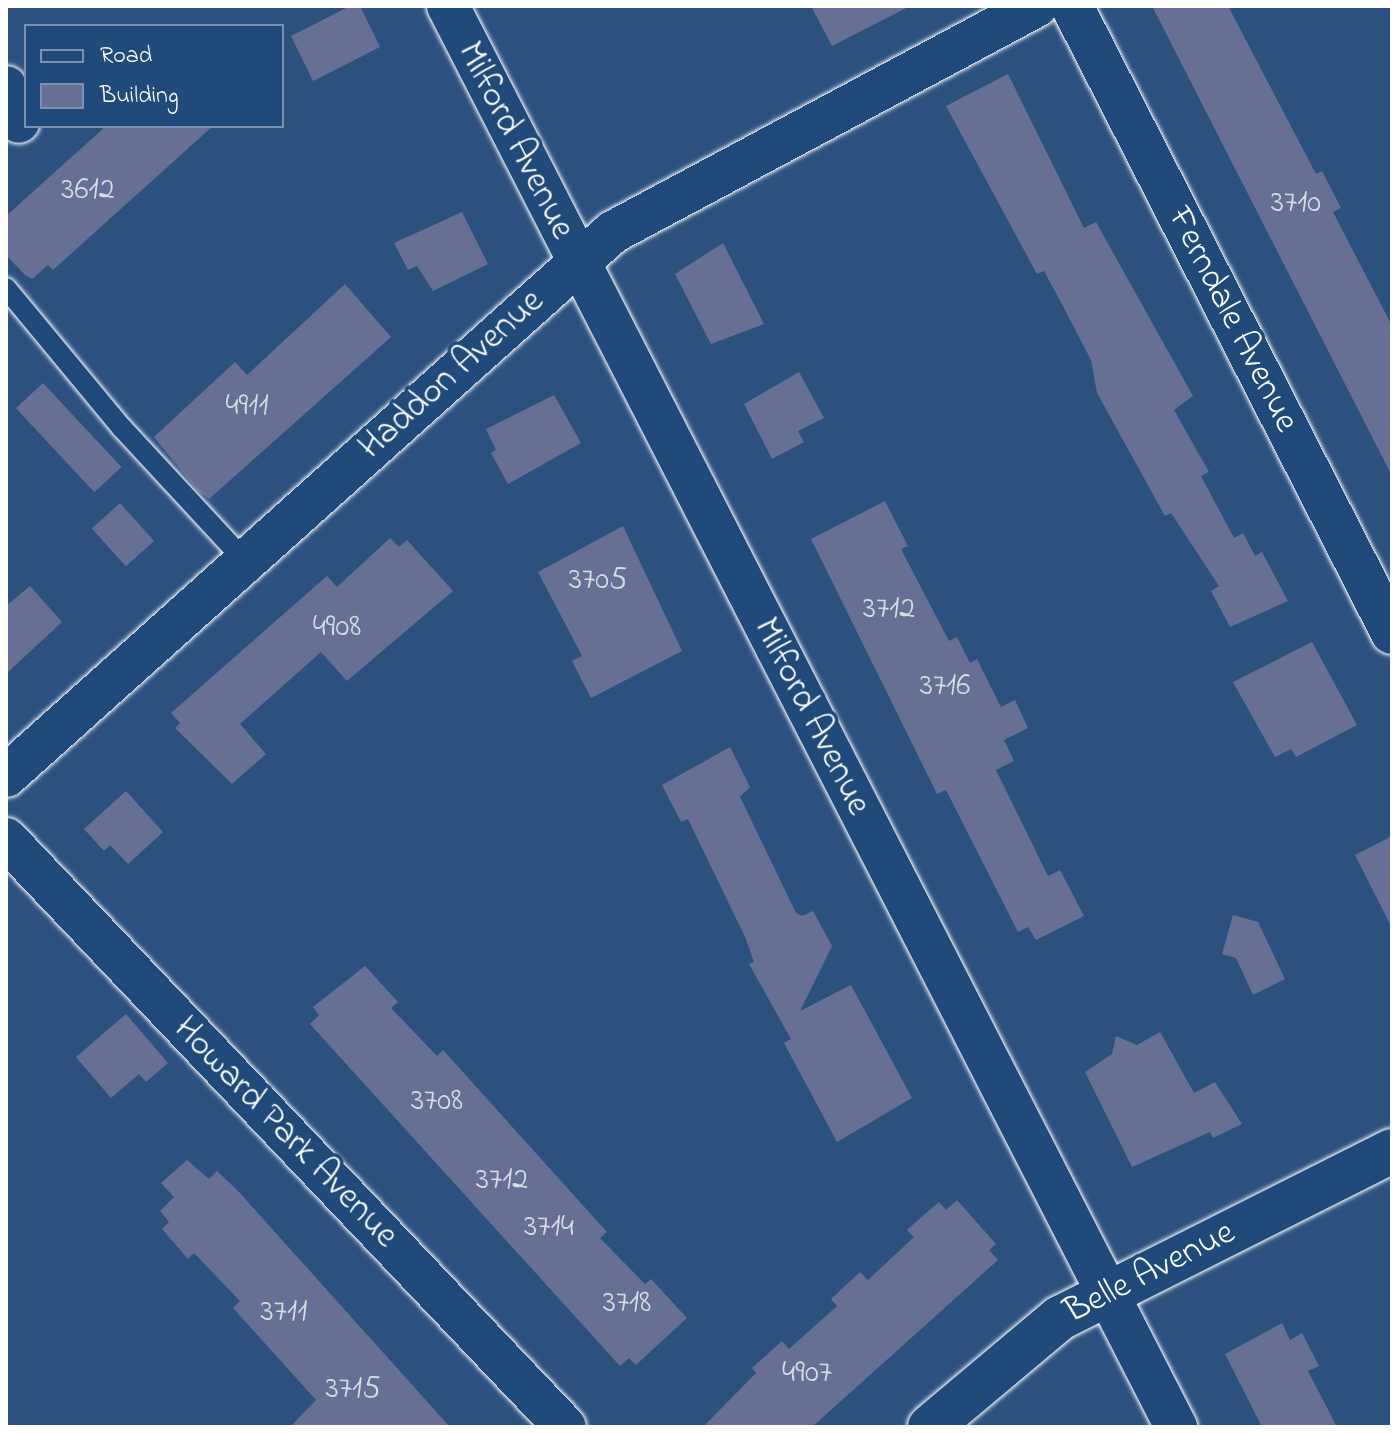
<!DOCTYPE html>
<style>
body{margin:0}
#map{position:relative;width:1398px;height:1433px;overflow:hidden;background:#2d517f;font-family:"Indie Flower",sans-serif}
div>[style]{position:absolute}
.building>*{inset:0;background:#676f95;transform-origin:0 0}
.roads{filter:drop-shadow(0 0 2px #fff) drop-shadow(0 0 2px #fff)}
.lane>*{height:20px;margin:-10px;padding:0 10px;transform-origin:10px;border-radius:10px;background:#1f4a7a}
.street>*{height:42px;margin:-21px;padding:0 21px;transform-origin:21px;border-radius:21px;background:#1f4a7a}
.secondary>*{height:44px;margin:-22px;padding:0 22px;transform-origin:22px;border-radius:22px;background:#1f4a7a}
span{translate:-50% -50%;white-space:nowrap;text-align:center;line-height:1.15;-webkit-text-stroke:7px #1f4a7a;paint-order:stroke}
.number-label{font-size:32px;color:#d9dbe4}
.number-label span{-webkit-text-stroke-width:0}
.street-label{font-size:36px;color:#fff}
.frame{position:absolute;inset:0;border:8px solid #fff;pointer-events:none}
.legend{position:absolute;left:24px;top:24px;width:260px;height:104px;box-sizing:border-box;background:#1f4a7a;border:2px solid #7992af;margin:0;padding:10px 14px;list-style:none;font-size:24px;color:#fff}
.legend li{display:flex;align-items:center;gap:16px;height:40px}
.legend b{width:40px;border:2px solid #7992af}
</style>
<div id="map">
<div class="building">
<i style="clip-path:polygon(350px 6px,360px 6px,380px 47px,313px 81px,291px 36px)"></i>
<i style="clip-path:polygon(811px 6px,910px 6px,832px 46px)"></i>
<i style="clip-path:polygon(1152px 6px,1228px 6px,1316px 174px,1322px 171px,1341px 208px,1333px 212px,1392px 326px,1392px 476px)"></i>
<i style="clip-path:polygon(1008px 74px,1084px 228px,1096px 222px,1193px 396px,1174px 410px,1209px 472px,1201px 476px,1234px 538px,1243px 533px,1255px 556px,1262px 552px,1288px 601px,1230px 627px,1211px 591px,1219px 586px,1171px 513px,1165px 516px,1097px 393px,1091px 360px,1065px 310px,1044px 271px,1037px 274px,946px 106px)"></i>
<i style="clip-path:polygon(106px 126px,213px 126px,53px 270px,48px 265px,32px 279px,25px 275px,6px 255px,6px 216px)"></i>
<i style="clip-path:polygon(462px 212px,488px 264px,433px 291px,417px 266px,408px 270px,394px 243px)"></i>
<i style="clip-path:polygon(723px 243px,764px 324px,711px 344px,675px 274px)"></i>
<i style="clip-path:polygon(345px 284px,391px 337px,209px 499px,198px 491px,154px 437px,235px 362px,247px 375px)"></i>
<i style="clip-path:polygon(799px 372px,824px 418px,798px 431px,804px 442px,772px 459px,744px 404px)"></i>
<i style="left:43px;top:383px;width:115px;height:37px;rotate:47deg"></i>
<i style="clip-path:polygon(554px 395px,581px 443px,508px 484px,491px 453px,496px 450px,486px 429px)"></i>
<i style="clip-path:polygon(885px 501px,908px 546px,901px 549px,949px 641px,957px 637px,970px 663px,977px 659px,1001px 707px,1015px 700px,1028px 728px,1004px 740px,1014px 761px,996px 770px,1048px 876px,1060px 870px,1084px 916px,1036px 940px,1028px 927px,1018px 932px,946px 790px,937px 794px,811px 539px)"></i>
<i style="left:120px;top:503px;width:51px;height:38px;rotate:48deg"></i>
<i style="clip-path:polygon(623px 526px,682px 651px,591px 698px,572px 661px,582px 656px,538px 572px)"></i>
<i style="clip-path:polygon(390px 538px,399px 547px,407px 540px,453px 591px,347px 681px,321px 652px,240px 724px,266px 754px,232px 784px,175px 728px,180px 723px,171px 713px,327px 576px,337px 587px)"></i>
<i style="clip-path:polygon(30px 586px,62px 622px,6px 674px,6px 606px)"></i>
<i style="clip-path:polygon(1312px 642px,1357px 725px,1296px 757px,1291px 749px,1275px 757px,1233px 682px)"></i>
<i style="clip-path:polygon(730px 747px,750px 787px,740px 797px,796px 913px,802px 916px,813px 911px,832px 946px,800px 1011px,851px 985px,912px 1098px,837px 1142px,784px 1043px,791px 1039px,749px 964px,754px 962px,746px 939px,688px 819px,681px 822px,662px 785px)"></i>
<i style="clip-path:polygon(126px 791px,163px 832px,128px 864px,110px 845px,104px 851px,84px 829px)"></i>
<i style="clip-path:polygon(1392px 836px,1392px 928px,1355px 855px)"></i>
<i style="clip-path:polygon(1233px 915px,1258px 922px,1285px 979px,1253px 995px,1236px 958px,1222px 954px)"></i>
<i style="clip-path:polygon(365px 966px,398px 1002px,391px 1008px,437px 1056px,443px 1050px,607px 1232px,600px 1238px,645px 1284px,651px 1279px,687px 1318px,636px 1365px,629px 1358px,620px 1366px,310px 1024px,319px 1015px,313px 1007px)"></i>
<i style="clip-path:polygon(126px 1014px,168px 1063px,146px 1082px,139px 1074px,111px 1098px,76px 1057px)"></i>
<i style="clip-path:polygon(1160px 1032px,1194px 1093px,1215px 1082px,1242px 1124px,1213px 1138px,1210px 1132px,1132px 1167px,1085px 1072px,1112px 1054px,1116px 1036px,1137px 1045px)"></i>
<i style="clip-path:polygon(187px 1160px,209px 1179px,217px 1171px,238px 1191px,450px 1427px,290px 1427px,316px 1400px,233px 1308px,240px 1301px,194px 1253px,188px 1259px,162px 1229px,169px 1222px,160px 1211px,174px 1197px,161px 1183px)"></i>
<i style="clip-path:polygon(957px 1200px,996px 1244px,989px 1250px,998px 1260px,812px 1427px,703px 1427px,756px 1373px,752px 1368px,782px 1341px,789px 1349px,837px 1306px,831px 1299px,860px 1272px,868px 1280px,914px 1237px,907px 1230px,925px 1214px,939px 1202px,946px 1210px)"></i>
<i style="clip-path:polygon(1282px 1323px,1290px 1340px,1302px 1333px,1319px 1366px,1308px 1371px,1337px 1427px,1262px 1427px,1225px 1354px)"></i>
</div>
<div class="roads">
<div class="lane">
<i style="left:6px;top:288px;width:182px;rotate:50.4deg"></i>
<i style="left:122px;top:428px;width:181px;rotate:47.2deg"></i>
</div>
<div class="street">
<i style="left:448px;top:6px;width:1597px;rotate:62.87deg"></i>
<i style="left:1072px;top:6px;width:704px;rotate:62.96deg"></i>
<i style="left:6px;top:87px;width:37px;rotate:70deg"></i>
<i style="left:6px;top:776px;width:815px;rotate:-41.87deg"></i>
<i style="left:613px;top:232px;width:480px;rotate:-28.1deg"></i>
<i style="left:6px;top:839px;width:811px;rotate:46.45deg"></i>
</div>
<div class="secondary">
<i style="left:930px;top:1427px;width:170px;rotate:-40deg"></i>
<i style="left:1060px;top:1318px;width:372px;rotate:-26.7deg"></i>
</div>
</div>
<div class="number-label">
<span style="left:88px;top:191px">3612</span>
<span style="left:1296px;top:204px">3710</span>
<span style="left:247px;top:407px">4911</span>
<span style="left:598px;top:581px">3705</span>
<span style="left:889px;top:610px">3712</span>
<span style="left:337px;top:628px">4908</span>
<span style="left:945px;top:687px">3716</span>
<span style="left:437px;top:1102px">3708</span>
<span style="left:502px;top:1181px">3712</span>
<span style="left:549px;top:1228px">3714</span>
<span style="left:627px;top:1304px">3718</span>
<span style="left:284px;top:1313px">3711</span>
<span style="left:807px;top:1374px">4907</span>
<span style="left:353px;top:1390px">3715</span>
</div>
<div class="street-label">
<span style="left:515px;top:141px;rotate:63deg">Milford Avenue</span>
<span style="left:1232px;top:320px;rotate:63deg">Ferndale Avenue</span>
<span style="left:452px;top:375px;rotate:-42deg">Haddon Avenue</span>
<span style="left:811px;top:717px;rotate:63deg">Milford Avenue</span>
<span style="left:285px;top:1133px;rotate:46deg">Howard Park Avenue</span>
<span style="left:1150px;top:1273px;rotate:-27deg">Belle Avenue</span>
</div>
<div class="frame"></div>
<ul class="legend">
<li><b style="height:10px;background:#1f4a7a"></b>Road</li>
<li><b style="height:22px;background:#676f95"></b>Building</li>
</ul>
</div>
